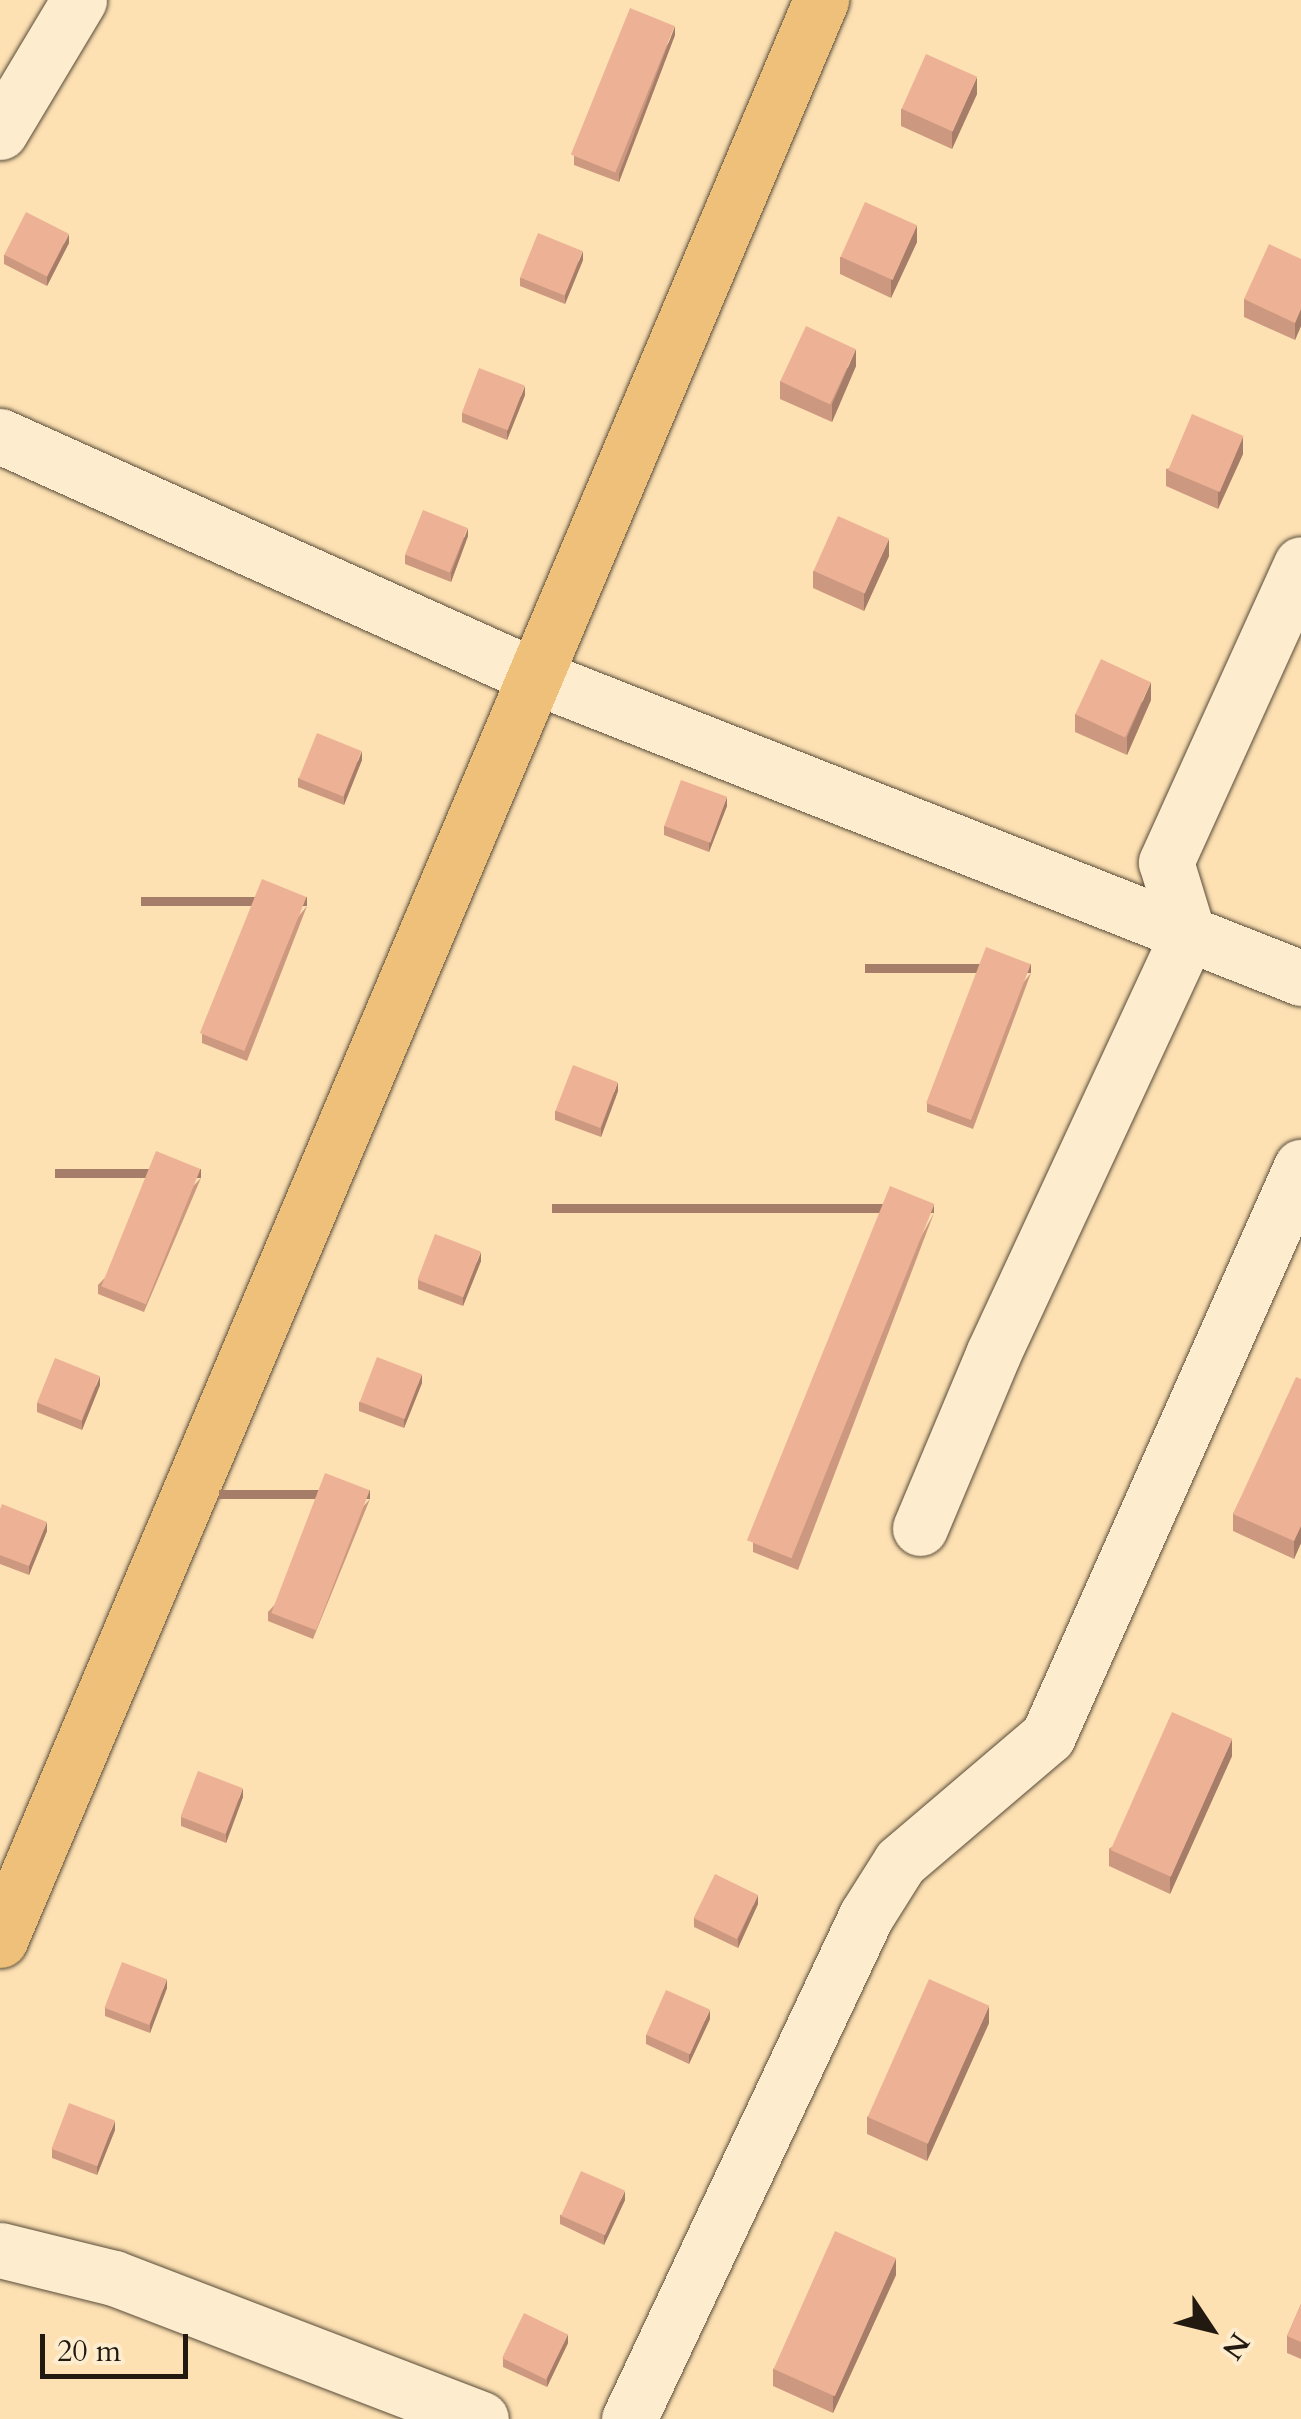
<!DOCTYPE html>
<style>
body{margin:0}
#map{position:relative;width:1301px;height:2419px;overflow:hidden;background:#fde1b3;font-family:Cardo,serif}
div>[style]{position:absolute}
.roads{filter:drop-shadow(0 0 2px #594c39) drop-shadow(0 0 2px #594c39)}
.minor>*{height:55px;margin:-27.5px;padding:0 27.5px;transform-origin:27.5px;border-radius:27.5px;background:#feecce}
.major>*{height:55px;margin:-27.5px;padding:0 27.5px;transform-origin:27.5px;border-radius:27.5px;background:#eec07a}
.wall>*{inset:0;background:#cc9980}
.shaded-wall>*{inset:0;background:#a67d68;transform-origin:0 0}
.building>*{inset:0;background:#edb295;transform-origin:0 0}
span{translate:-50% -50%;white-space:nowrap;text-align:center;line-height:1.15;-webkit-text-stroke:8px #feecce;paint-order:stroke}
.north{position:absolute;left:1161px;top:2279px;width:100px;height:100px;-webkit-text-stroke:8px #feecce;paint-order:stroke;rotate:125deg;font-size:28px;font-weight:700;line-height:40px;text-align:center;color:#221a10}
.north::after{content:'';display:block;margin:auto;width:35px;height:45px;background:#221a10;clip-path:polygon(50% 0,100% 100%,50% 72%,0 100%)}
.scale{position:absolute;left:40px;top:2334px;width:148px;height:45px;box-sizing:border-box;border:5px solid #221a10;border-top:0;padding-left:12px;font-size:30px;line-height:35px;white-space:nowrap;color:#221a10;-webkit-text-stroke:8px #feecce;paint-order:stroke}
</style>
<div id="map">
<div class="roads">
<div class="minor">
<i style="left:0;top:132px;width:154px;rotate:-59.1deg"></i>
<i style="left:0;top:436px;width:591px;rotate:24.18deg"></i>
<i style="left:539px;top:678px;width:819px;rotate:21.49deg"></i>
<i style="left:920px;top:1528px;width:189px;rotate:-67.2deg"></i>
<i style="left:993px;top:1354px;width:463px;rotate:-65.1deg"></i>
<i style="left:1188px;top:934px;width:75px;rotate:-107deg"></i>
<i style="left:1166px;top:862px;width:327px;rotate:-65.6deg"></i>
<i style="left:0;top:2250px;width:117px;rotate:13.8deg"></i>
<i style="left:114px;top:2278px;width:393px;rotate:21deg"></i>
<i style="left:629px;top:2419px;width:556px;rotate:-64.77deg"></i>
<i style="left:866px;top:1916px;width:64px;rotate:-57.8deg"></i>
<i style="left:900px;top:1862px;width:194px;rotate:-40.4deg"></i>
<i style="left:1048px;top:1736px;width:623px;rotate:-66.03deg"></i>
</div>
<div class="major">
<i style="left:0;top:1940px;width:2107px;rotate:-67.06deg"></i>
</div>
</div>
<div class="wall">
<i style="clip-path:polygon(675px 35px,619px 182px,574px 165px,574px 156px)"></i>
<i style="clip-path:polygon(977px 94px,952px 149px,901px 126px,901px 109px)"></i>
<i style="clip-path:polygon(917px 242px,891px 298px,840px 274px,840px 257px)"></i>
<i style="clip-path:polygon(69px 243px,47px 286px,4px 264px,4px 255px)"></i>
<i style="clip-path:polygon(1301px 259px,1301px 326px,1295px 340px,1244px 317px,1244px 299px)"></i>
<i style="clip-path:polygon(583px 260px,565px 304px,520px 286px,520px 278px)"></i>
<i style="clip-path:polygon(856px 366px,832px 422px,780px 399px,780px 381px)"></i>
<i style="clip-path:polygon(525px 395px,507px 440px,462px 422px,462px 413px)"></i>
<i style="clip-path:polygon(1243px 454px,1218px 509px,1166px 486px,1166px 469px)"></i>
<i style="clip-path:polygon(468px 536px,451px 582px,405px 564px,405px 555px)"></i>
<i style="clip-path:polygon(889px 556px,864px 611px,813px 588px,813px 571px)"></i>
<i style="clip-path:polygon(1151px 700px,1127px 755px,1075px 732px,1075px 714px)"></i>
<i style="clip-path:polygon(362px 760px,344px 805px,298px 787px,298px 778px)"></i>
<i style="clip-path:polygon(727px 806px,709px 852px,664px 835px,664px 826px)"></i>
<i style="clip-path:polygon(307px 906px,247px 1061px,202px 1043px,202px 1034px)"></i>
<i style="clip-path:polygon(1031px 973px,973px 1129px,927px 1112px,927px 1103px)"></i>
<i style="clip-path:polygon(618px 1091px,601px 1137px,555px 1120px,555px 1111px)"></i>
<i style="clip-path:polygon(201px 1178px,144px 1312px,98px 1294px,98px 1285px)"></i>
<i style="clip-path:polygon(934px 1213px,798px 1570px,753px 1552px,753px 1543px)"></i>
<i style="clip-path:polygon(481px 1261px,463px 1306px,418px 1289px,418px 1280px)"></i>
<i style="clip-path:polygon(1301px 1379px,1301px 1543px,1294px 1559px,1233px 1531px,1233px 1514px)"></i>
<i style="clip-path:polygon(422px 1383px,404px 1428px,359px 1411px,359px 1402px)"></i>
<i style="clip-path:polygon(100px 1385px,82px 1430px,37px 1412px,37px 1403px)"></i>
<i style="clip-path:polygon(370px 1499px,313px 1639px,268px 1621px,268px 1612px)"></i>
<i style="clip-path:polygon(0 1509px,47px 1531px,29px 1575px,0 1564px)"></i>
<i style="clip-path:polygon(1232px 1756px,1170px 1894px,1109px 1866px,1109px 1849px)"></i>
<i style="clip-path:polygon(243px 1797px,226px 1843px,181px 1826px,181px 1817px)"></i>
<i style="clip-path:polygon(758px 1904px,738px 1948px,694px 1927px,694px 1918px)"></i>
<i style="clip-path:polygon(167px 1988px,150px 2033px,105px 2016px,105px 2008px)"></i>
<i style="clip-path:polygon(710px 2019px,689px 2064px,646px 2044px,646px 2035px)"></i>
<i style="clip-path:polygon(989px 2023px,927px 2161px,867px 2134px,867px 2117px)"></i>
<i style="clip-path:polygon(115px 2130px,97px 2175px,52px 2158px,52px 2149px)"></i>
<i style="clip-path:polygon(625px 2200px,604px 2245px,560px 2224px,560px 2215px)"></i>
<i style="clip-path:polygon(896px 2275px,833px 2413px,773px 2386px,773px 2369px)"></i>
<i style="clip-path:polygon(1301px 2304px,1301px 2359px,1287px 2353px,1287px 2336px)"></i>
<i style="clip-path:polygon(568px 2343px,547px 2387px,503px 2367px,503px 2358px)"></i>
</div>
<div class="shaded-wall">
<i style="clip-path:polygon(675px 26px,675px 35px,619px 182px,619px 174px)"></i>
<i style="clip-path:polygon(977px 77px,977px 94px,952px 149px,952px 132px)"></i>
<i style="clip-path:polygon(917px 225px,917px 242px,891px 298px,891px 280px)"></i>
<i style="clip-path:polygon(69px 234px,69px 243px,47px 286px,47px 277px)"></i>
<i style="clip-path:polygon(583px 251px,583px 260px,565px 304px,565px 295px)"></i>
<i style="clip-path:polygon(1301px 309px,1301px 326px,1295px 340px,1295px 323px)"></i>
<i style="clip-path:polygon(856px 349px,856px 366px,832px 422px,832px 404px)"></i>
<i style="clip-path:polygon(525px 386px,525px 395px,507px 440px,507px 431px)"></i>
<i style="clip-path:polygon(1243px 436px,1243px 454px,1218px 509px,1218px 492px)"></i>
<i style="clip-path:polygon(468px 528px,468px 536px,451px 582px,451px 573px)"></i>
<i style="clip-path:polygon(889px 539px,889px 556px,864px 611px,864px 594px)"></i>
<i style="clip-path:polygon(1151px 682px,1151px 700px,1127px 755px,1127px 737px)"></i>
<i style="clip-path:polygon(362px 751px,362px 760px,344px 805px,344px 796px)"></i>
<i style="clip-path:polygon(727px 797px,727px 806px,709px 852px,709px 843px)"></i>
<i style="left:307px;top:897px;width:9px;height:166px;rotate:90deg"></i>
<i style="left:1031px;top:964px;width:9px;height:166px;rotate:90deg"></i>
<i style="clip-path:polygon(618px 1082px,618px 1091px,601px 1137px,601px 1128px)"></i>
<i style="left:201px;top:1169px;width:9px;height:146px;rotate:90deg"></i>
<i style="left:934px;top:1204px;width:9px;height:382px;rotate:90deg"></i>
<i style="clip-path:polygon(481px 1252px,481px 1261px,463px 1306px,463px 1297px)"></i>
<i style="clip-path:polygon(422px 1374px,422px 1383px,404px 1428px,404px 1419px)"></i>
<i style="clip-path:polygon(100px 1376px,100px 1385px,82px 1430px,82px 1421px)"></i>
<i style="left:370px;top:1490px;width:9px;height:151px;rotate:90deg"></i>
<i style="clip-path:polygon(47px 1522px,47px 1531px,29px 1575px,29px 1566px)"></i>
<i style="clip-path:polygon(1301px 1526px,1301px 1543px,1294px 1559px,1294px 1541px)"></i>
<i style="clip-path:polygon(1232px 1739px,1232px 1756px,1170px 1894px,1170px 1877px)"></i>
<i style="clip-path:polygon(243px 1788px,243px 1797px,226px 1843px,226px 1834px)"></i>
<i style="clip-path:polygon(758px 1895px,758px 1904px,738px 1948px,738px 1939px)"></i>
<i style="clip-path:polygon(167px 1979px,167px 1988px,150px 2033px,150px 2024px)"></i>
<i style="clip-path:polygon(989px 2006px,989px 2023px,927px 2161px,927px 2144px)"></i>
<i style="clip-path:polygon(710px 2010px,710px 2019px,689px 2064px,689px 2055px)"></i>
<i style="clip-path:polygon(115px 2121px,115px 2130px,97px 2175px,97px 2166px)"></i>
<i style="clip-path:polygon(625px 2191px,625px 2200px,604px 2245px,604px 2236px)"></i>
<i style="clip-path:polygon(896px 2258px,896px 2275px,833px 2413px,833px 2396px)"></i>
<i style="clip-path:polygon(568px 2334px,568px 2343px,547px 2387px,547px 2378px)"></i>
</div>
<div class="building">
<i style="left:630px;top:8px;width:48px;height:158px;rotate:22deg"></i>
<i style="left:926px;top:54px;width:56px;height:60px;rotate:24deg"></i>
<i style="left:865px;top:202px;width:57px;height:60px;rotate:24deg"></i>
<i style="left:26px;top:212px;width:48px;height:48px;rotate:27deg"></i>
<i style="left:538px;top:233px;width:48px;height:48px;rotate:22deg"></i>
<i style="clip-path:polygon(1269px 244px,1301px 259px,1301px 309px,1295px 323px,1244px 299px)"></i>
<i style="left:806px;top:326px;width:55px;height:61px;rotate:25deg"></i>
<i style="left:479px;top:368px;width:49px;height:48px;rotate:21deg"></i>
<i style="left:1192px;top:414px;width:56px;height:61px;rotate:23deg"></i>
<i style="left:423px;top:510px;width:48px;height:48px;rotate:22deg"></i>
<i style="left:838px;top:516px;width:56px;height:60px;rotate:24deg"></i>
<i style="left:1101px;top:659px;width:55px;height:61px;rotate:25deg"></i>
<i style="left:317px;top:733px;width:48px;height:49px;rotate:22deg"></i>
<i style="left:681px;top:780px;width:49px;height:49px;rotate:20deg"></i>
<i style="left:262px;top:879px;width:48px;height:166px;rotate:22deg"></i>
<i style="left:986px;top:947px;width:48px;height:167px;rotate:21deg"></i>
<i style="left:573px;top:1065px;width:48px;height:49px;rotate:21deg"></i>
<i style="left:156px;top:1151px;width:48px;height:146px;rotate:22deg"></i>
<i style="left:890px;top:1186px;width:48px;height:382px;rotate:22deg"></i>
<i style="left:435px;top:1234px;width:49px;height:49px;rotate:21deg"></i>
<i style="left:377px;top:1357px;width:48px;height:48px;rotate:21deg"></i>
<i style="left:55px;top:1358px;width:48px;height:48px;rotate:22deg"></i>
<i style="clip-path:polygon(1296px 1377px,1301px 1379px,1301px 1526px,1294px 1541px,1233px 1514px)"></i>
<i style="left:325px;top:1473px;width:48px;height:150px;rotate:21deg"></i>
<i style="clip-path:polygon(2px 1504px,47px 1522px,29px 1566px,0 1555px,0 1509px)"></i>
<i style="left:1172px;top:1712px;width:66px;height:151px;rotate:24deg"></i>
<i style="left:198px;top:1771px;width:48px;height:49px;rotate:21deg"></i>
<i style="left:715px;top:1874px;width:48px;height:49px;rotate:26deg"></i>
<i style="left:122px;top:1962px;width:48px;height:49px;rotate:21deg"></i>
<i style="left:929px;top:1979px;width:66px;height:151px;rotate:24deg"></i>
<i style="left:666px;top:1990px;width:48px;height:49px;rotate:24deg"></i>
<i style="left:69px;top:2103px;width:49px;height:49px;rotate:21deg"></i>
<i style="left:581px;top:2171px;width:48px;height:49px;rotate:24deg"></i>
<i style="left:835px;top:2231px;width:67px;height:151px;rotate:24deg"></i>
<i style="clip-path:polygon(1301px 2304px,1301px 2342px,1287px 2336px)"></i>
<i style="left:524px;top:2313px;width:49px;height:50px;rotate:26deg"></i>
</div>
<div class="north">N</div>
<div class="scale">20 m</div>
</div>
